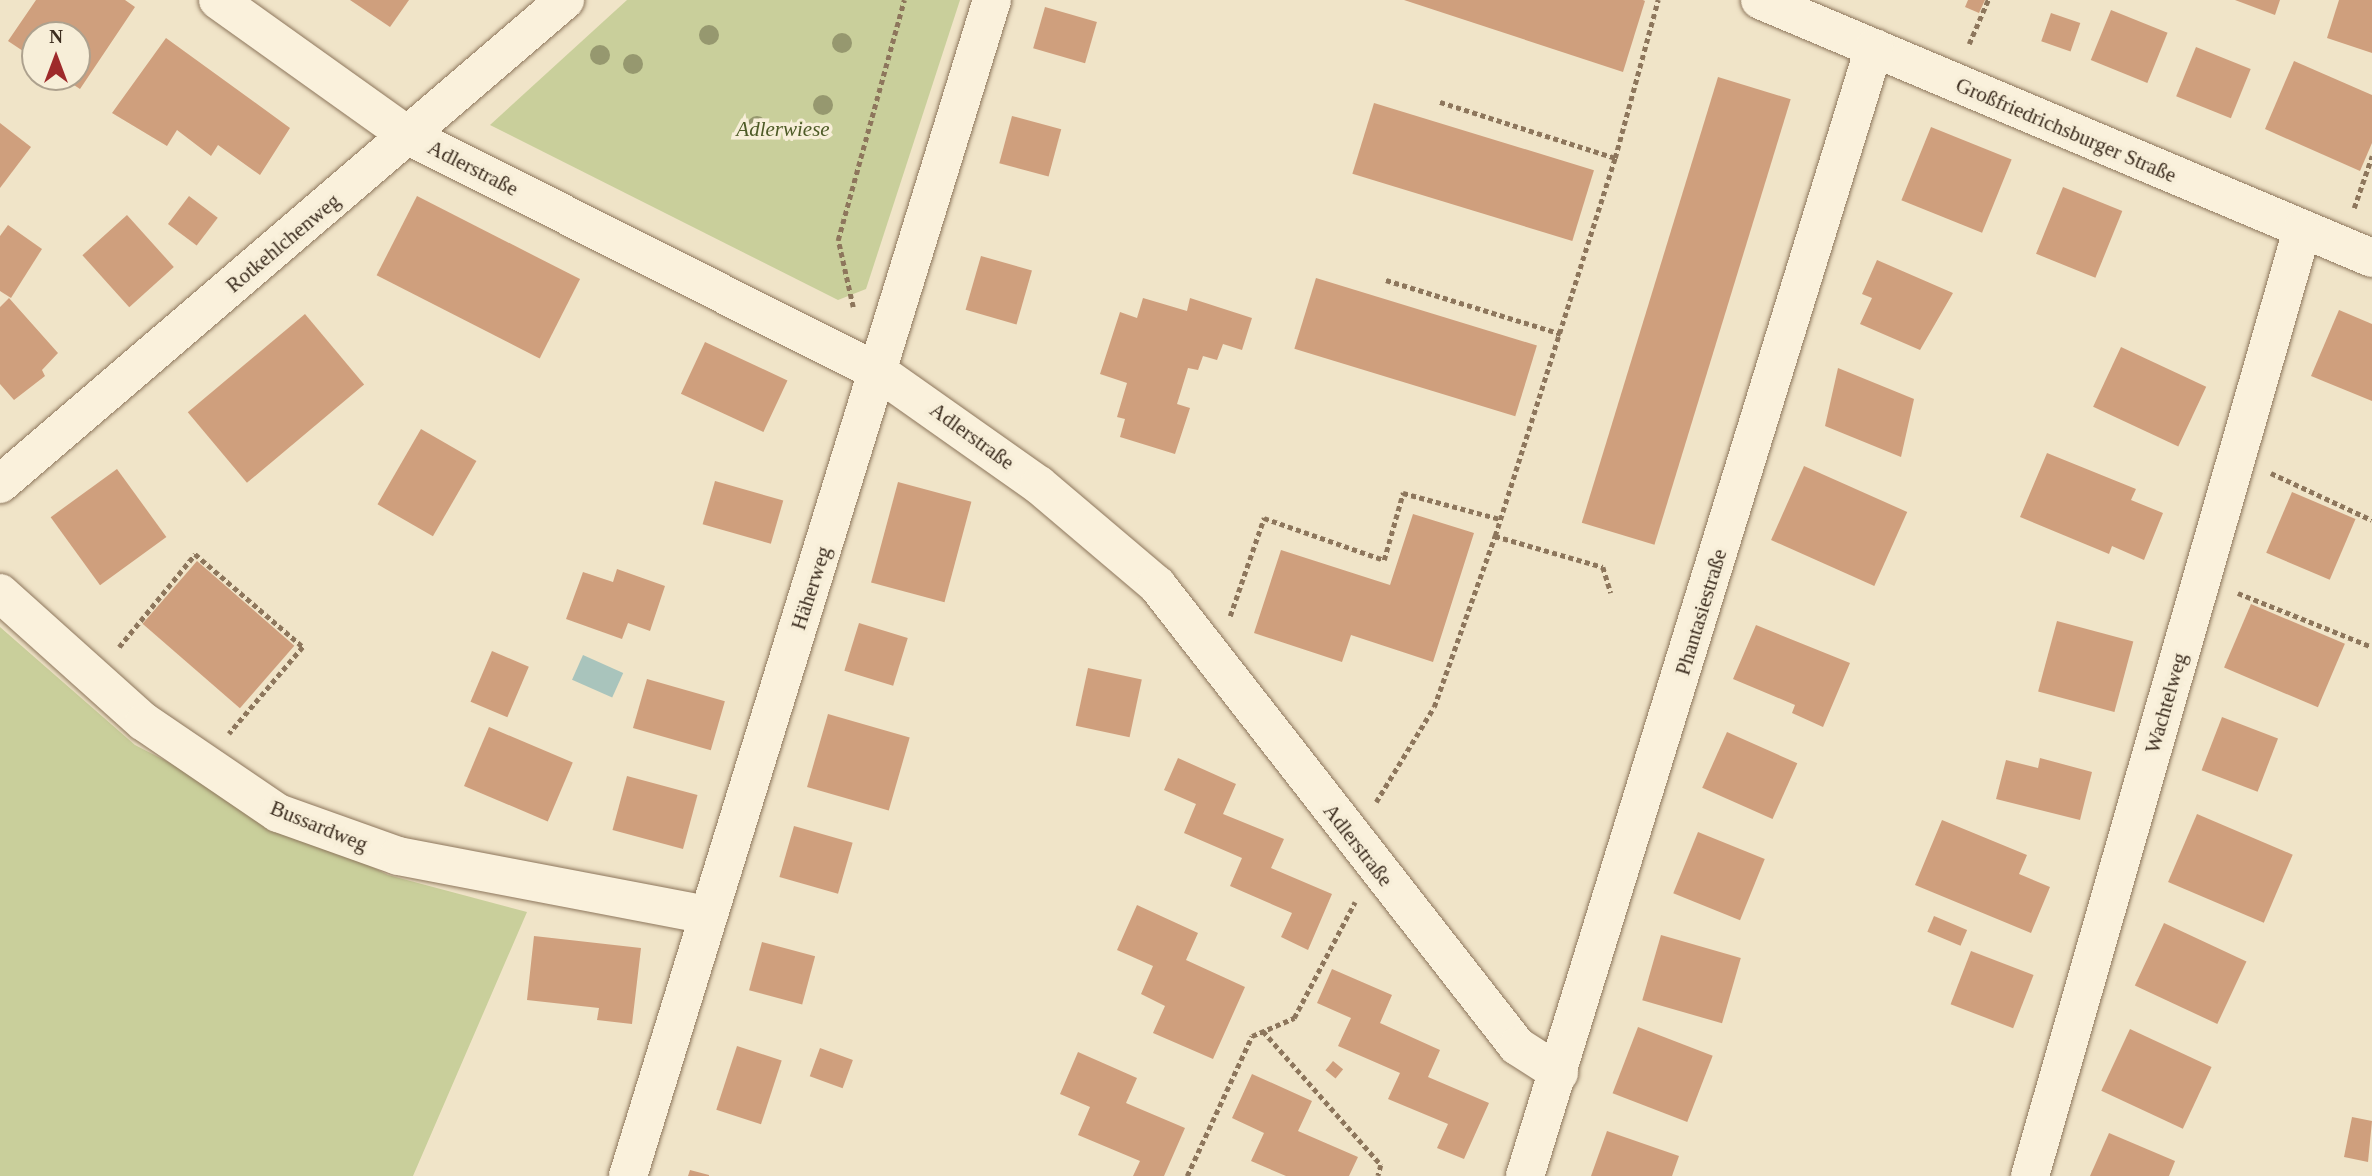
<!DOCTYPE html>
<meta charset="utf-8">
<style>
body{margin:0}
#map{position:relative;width:2372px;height:1176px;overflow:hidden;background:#f0e4c8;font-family:Georgia,serif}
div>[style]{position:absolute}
.green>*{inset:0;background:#c9cf9b}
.water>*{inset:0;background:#a9c4bc;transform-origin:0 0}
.building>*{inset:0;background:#cf9f7d;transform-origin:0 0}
.path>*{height:4.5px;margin-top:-2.25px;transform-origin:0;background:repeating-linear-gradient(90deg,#8d765c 0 5px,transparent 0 8.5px)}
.roads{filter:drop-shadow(0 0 2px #8d765c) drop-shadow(0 0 2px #8d765c)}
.minor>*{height:38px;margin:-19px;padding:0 19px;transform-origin:19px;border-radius:19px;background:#faf1dc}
.trees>*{width:20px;height:20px;margin:-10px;border-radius:50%;background:#96986f}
span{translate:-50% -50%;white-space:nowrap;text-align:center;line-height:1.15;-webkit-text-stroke:7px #f7eed8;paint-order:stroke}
.park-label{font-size:21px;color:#4d5a26;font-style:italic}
.street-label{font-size:21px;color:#3d2e20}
.north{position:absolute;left:21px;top:21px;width:70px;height:70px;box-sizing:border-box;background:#f7eed8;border:2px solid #ada18e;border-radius:50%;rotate:0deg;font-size:19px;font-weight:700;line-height:28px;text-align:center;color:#3d2e20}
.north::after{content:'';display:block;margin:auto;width:24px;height:32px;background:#9e2a2b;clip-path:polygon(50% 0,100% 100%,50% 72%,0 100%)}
</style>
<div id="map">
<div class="green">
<i style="clip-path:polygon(627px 0,960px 0,866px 289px,838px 300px,490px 125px)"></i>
<i style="clip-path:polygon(0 627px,135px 745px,388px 875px,527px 912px,413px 1176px,0 1176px)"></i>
</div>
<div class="water">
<i style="left:583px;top:655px;width:44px;height:27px;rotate:24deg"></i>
</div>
<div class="building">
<i style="clip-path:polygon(36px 0,125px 0,135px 7px,80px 89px,62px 77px,77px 77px,77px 35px,35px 35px,35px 59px,8px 41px)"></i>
<i style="clip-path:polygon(350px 0,409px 0,390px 27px)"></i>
<i style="clip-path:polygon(1404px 0,1643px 0,1645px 1px,1623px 72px)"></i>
<i style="clip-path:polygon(1968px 0,1985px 0,1979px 13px,1965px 7px)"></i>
<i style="clip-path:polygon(2235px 0,2280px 0,2275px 15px)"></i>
<i style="clip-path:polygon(2339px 0,2372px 0,2372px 53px,2327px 38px)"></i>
<i style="left:1045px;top:7px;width:54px;height:43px;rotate:16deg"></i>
<i style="left:2111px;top:10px;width:61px;height:54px;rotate:22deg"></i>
<i style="left:2051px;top:13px;width:31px;height:30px;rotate:19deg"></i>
<i style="clip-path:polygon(166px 38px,290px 128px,260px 175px,218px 145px,211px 156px,177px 130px,167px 146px,112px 113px)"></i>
<i style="left:2196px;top:47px;width:59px;height:53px;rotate:22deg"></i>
<i style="clip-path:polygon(2294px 61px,2372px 95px,2372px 143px,2360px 171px,2265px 129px)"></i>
<i style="left:1718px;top:77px;width:76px;height:466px;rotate:17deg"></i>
<i style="left:1374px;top:103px;width:230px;height:74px;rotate:17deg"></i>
<i style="left:1012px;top:116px;width:51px;height:49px;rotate:15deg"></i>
<i style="clip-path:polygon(0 123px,31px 147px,0 188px)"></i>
<i style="left:1931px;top:127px;width:87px;height:79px;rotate:22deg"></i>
<i style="left:2063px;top:187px;width:64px;height:72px;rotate:22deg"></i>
<i style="left:189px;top:196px;width:36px;height:35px;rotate:37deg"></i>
<i style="left:417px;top:196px;width:183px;height:89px;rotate:27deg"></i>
<i style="left:127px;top:215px;width:70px;height:60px;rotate:48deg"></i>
<i style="clip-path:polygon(8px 225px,42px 249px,11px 298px,0 291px,0 236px)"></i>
<i style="left:981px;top:256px;width:53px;height:56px;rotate:16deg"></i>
<i style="clip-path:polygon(1877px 260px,1953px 293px,1920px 350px,1860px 324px,1872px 298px,1862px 294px)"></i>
<i style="left:1316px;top:278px;width:231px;height:74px;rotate:17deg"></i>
<i style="clip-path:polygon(9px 298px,58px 353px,42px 370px,45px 376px,14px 400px,0 384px,0 307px)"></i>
<i style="clip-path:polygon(1143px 298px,1187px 311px,1190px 298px,1252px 318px,1242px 350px,1223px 344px,1217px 360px,1203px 356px,1198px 370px,1188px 368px,1177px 404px,1190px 408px,1175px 454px,1120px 437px,1125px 419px,1117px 417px,1127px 383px,1100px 374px,1120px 312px,1137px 318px)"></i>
<i style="clip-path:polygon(2339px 310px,2372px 324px,2372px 401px,2311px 376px)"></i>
<i style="left:305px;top:314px;width:92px;height:153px;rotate:50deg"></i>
<i style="left:705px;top:342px;width:91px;height:57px;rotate:25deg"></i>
<i style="left:2121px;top:347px;width:94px;height:66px;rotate:25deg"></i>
<i style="clip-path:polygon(1838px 368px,1914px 399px,1901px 457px,1825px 426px)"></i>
<i style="left:421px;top:429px;width:64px;height:87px;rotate:30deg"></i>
<i style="clip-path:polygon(2047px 453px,2136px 489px,2131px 500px,2163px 513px,2144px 560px,2112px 546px,2109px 554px,2020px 517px)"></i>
<i style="left:1804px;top:466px;width:113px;height:81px;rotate:24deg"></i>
<i style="left:117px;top:469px;width:84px;height:82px;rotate:54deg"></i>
<i style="left:715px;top:481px;width:71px;height:45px;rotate:16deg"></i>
<i style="left:898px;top:482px;width:76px;height:104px;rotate:15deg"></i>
<i style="left:2292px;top:492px;width:69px;height:66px;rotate:23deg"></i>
<i style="clip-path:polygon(1413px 514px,1474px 533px,1433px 662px,1351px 635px,1342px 662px,1254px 633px,1281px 550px,1390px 585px)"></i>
<i style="left:197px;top:561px;width:129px;height:83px;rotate:41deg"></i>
<i style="clip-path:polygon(617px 569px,665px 586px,650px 631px,628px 623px,622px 639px,566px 619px,583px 572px,613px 582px)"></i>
<i style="left:2251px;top:604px;width:102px;height:69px;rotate:23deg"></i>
<i style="left:2057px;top:621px;width:79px;height:73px;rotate:15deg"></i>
<i style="left:859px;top:623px;width:51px;height:50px;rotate:17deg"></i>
<i style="clip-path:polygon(1756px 625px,1850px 663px,1823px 727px,1792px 713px,1795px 705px,1733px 679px)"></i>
<i style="left:492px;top:651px;width:40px;height:55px;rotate:23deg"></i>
<i style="left:1088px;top:668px;width:55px;height:59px;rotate:12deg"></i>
<i style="left:647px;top:679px;width:81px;height:51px;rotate:16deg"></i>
<i style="left:828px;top:714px;width:85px;height:76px;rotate:16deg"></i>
<i style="left:2222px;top:717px;width:60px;height:57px;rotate:21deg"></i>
<i style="left:489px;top:727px;width:91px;height:64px;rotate:23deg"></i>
<i style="left:1727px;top:732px;width:77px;height:61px;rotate:24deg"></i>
<i style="clip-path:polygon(1178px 758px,1236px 784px,1223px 814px,1284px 839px,1271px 868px,1332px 894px,1308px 950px,1281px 937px,1292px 913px,1230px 886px,1242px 858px,1184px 833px,1196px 804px,1164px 790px)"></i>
<i style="clip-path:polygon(2040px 758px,2092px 772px,2080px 820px,1996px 799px,2006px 760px,2038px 768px)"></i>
<i style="left:627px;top:776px;width:73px;height:56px;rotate:15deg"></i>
<i style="left:2197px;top:814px;width:104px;height:74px;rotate:23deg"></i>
<i style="clip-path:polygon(1942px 820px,2027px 855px,2019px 874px,2050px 887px,2031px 933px,1915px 885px)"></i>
<i style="left:794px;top:826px;width:61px;height:53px;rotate:16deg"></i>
<i style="left:1698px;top:832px;width:72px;height:66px;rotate:22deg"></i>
<i style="clip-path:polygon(1137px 905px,1198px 933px,1186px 960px,1245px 987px,1213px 1059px,1153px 1033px,1165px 1006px,1141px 994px,1153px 966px,1117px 950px)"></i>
<i style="left:1934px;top:916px;width:36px;height:17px;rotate:23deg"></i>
<i style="left:2164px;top:923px;width:91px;height:69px;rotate:25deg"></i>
<i style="left:1661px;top:935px;width:83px;height:68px;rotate:16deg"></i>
<i style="clip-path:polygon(534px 936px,641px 948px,632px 1024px,597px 1020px,599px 1008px,527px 1000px)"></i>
<i style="left:762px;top:942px;width:55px;height:50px;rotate:15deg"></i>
<i style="left:1971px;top:951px;width:67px;height:57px;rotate:21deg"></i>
<i style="clip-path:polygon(1332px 969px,1392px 995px,1380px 1023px,1440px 1050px,1428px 1077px,1489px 1103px,1464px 1159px,1437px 1148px,1448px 1124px,1388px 1099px,1400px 1073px,1338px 1046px,1351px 1018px,1317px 1003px)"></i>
<i style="left:1638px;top:1027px;width:80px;height:71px;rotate:21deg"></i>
<i style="left:2130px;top:1029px;width:90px;height:68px;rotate:25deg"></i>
<i style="left:737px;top:1046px;width:47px;height:67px;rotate:18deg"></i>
<i style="left:820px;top:1048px;width:35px;height:30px;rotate:20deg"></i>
<i style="clip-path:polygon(1078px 1052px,1137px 1078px,1126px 1103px,1185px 1128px,1164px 1176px,1133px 1176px,1140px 1161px,1078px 1135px,1090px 1107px,1060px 1094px)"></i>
<i style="left:1333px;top:1061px;width:13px;height:12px;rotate:39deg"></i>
<i style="clip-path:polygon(1252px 1074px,1312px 1101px,1298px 1131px,1358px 1157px,1349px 1176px,1286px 1176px,1251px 1161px,1264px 1133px,1232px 1118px)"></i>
<i style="clip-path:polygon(2352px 1117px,2372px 1121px,2368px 1162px,2344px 1157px)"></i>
<i style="clip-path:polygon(1607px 1131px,1679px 1156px,1672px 1176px,1591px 1176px)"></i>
<i style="clip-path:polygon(2109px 1133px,2175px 1161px,2169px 1176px,2090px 1176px)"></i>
<i style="clip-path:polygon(690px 1170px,709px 1175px,709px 1176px,688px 1176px)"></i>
</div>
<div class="path">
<i style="left:1969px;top:44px;width:48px;rotate:-66.6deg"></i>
<i style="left:1440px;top:102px;width:184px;rotate:17.7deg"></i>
<i style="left:2354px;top:208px;width:55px;rotate:-70.9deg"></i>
<i style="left:1386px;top:280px;width:183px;rotate:17.1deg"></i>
<i style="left:853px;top:307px;width:69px;rotate:-102.6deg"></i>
<i style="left:838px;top:240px;width:249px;rotate:-74.6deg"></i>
<i style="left:2271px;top:473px;width:111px;rotate:25deg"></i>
<i style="left:1495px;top:536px;width:112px;rotate:16deg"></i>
<i style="left:1603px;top:567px;width:27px;rotate:73deg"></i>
<i style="left:2238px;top:593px;width:144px;rotate:21.9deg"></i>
<i style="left:1230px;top:616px;width:104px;rotate:-70.9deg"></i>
<i style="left:1264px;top:518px;width:127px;rotate:19.3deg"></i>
<i style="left:1384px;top:560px;width:70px;rotate:-74.2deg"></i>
<i style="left:1403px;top:493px;width:100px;rotate:15deg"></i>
<i style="left:119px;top:647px;width:120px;rotate:-50.7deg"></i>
<i style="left:195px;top:554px;width:143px;rotate:40.7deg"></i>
<i style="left:303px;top:647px;width:114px;rotate:130.4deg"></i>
<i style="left:1376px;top:802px;width:111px;rotate:-58.6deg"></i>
<i style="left:1434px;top:707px;width:182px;rotate:-70.4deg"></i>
<i style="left:1495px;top:536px;width:397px;rotate:-72.4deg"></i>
<i style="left:1615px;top:158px;width:164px;rotate:-74.8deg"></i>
<i style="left:1263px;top:1031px;width:179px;rotate:48.6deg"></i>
<i style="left:1381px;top:1165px;width:11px;rotate:105deg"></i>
<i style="left:1187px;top:1176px;width:154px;rotate:-65.1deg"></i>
<i style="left:1252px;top:1036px;width:46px;rotate:-23.2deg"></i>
<i style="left:1294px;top:1018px;width:131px;rotate:-62.3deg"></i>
</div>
<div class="roads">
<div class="minor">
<i style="left:218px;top:0;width:234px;rotate:35.5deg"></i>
<i style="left:409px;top:136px;width:527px;rotate:26.71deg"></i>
<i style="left:880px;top:373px;width:194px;rotate:35.2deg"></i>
<i style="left:1039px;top:485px;width:155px;rotate:40.3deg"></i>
<i style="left:1157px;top:585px;width:585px;rotate:52.01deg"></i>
<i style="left:1517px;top:1046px;width:50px;rotate:32.7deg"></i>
<i style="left:1760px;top:0;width:664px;rotate:22.86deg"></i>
<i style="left:0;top:484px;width:744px;rotate:-40.58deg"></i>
<i style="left:0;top:593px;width:193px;rotate:41.9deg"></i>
<i style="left:144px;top:722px;width:162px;rotate:34.2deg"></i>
<i style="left:278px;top:813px;width:127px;rotate:19.7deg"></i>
<i style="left:398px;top:856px;width:314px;rotate:10.8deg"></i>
<i style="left:628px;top:1176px;width:1231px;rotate:-72.8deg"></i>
<i style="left:1525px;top:1176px;width:1181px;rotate:-72.81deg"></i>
<i style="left:2030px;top:1176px;width:984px;rotate:-73.96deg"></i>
</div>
</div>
<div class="trees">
<i style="left:709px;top:35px"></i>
<i style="left:842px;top:43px"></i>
<i style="left:600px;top:55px"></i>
<i style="left:633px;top:64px"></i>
<i style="left:823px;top:105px"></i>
<i style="left:757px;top:126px"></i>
</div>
<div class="park-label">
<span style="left:783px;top:129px">Adlerwiese</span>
</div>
<div class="street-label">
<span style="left:2066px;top:130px;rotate:23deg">Großfriedrichsburger Straße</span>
<span style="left:473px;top:168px;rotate:27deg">Adlerstraße</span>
<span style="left:283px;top:243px;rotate:-40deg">Rotkehlchenweg</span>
<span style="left:972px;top:436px;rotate:36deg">Adlerstraße</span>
<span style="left:811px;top:588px;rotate:-72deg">Häherweg</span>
<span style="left:1701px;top:612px;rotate:-73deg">Phantasiestraße</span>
<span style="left:2166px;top:703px;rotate:-74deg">Wachtelweg</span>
<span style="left:319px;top:826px;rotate:22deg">Bussardweg</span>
<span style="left:1358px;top:845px;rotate:52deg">Adlerstraße</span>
</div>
<div class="north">N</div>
</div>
